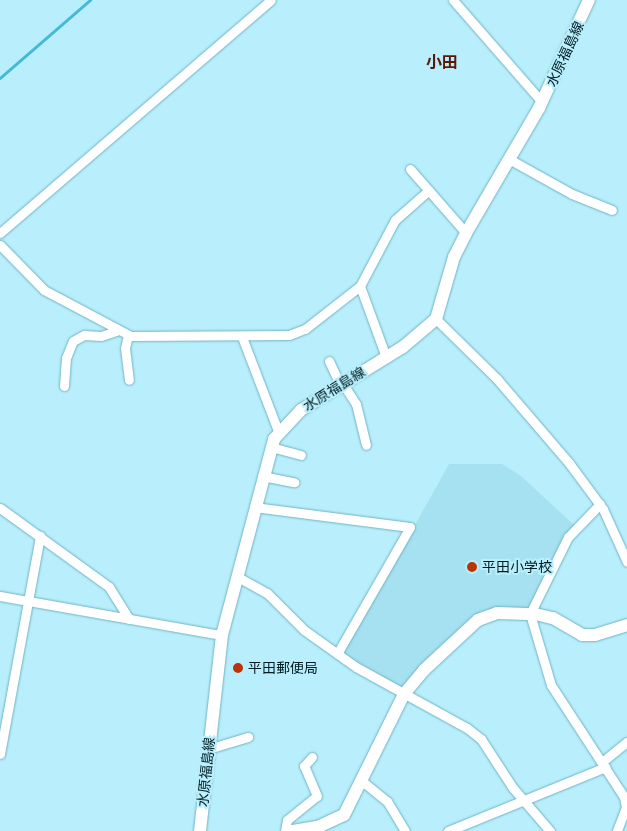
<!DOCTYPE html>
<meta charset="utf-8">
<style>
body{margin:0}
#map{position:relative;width:627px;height:831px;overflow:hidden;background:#b9effc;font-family:Montserrat,"Noto Sans JP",sans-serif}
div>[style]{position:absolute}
.built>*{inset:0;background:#a5e1f0}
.stream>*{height:2.5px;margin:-1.25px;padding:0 1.25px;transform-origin:1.25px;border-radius:1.25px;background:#46bad4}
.roads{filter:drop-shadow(0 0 1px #71b3c4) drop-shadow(0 0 1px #71b3c4)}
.street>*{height:9px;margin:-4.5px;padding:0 4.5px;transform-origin:4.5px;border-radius:4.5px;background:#fff}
.secondary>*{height:12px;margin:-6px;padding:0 6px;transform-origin:6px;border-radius:6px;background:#fff}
.dots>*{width:14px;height:14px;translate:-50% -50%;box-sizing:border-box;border:2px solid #b9effc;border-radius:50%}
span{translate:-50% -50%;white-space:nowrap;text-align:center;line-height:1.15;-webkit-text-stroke:4px #b9effc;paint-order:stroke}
.street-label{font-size:14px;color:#011c22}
.poi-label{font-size:14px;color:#011c22}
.left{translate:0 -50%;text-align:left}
.quarter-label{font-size:16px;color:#5a1807;font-weight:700}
</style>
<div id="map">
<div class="built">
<i style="clip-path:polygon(449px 464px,502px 464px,521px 476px,574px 525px,529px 609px,496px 608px,402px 689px,343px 654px)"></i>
</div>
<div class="stream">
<i style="left:0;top:78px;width:119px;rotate:-40.9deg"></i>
</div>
<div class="roads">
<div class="street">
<i style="left:453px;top:0;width:135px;rotate:48.9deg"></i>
<i style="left:509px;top:159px;width:72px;rotate:29.1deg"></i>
<i style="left:572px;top:194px;width:43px;rotate:21.8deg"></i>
<i style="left:410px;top:169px;width:85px;rotate:48.8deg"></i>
<i style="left:0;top:233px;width:357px;rotate:-40.7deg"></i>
<i style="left:0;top:245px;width:63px;rotate:45.6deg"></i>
<i style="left:44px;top:290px;width:98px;rotate:27.9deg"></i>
<i style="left:131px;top:336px;width:158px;rotate:-0.4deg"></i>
<i style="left:289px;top:335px;width:17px;rotate:-21deg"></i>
<i style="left:305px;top:329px;width:70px;rotate:-38deg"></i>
<i style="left:360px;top:286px;width:75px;rotate:-62.1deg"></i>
<i style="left:395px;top:220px;width:45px;rotate:-41.4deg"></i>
<i style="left:360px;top:286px;width:76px;rotate:69.9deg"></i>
<i style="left:436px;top:319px;width:86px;rotate:44.5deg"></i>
<i style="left:497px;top:379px;width:111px;rotate:49.4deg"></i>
<i style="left:569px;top:463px;width:57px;rotate:53.5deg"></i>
<i style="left:603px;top:509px;width:58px;rotate:65.6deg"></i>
<i style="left:128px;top:335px;width:13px;rotate:103deg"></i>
<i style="left:125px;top:348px;width:32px;rotate:83deg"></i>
<i style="left:242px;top:337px;width:101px;rotate:69deg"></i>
<i style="left:329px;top:361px;width:26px;rotate:65deg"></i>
<i style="left:343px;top:384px;width:24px;rotate:57deg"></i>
<i style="left:356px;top:404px;width:42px;rotate:76.3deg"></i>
<i style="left:64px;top:386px;width:28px;rotate:-86deg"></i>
<i style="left:66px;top:358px;width:18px;rotate:-68deg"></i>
<i style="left:73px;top:341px;width:13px;rotate:-29deg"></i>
<i style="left:84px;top:335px;width:17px;rotate:3deg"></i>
<i style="left:101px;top:336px;width:16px;rotate:-18deg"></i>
<i style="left:271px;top:447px;width:31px;rotate:15deg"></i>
<i style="left:262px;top:476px;width:33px;rotate:11deg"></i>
<i style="left:600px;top:504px;width:46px;rotate:134.1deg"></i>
<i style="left:568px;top:537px;width:86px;rotate:116.3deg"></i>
<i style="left:530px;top:614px;width:74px;rotate:73.5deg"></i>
<i style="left:551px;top:685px;width:134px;rotate:56.9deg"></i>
<i style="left:624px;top:797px;width:10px;rotate:79deg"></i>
<i style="left:626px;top:807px;width:26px;rotate:111deg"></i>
<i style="left:254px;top:507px;width:157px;rotate:7.3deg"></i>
<i style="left:410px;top:527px;width:146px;rotate:119.9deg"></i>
<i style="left:0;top:508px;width:135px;rotate:35.9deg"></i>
<i style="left:109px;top:587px;width:38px;rotate:58deg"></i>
<i style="left:236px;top:576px;width:35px;rotate:29deg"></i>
<i style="left:267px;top:593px;width:52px;rotate:45deg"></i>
<i style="left:304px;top:630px;width:64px;rotate:35.4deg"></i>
<i style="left:356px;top:667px;width:127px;rotate:28.8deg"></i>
<i style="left:467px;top:728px;width:18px;rotate:38deg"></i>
<i style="left:481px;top:739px;width:59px;rotate:56.9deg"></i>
<i style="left:513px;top:788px;width:57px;rotate:49.3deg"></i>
<i style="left:0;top:596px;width:225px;rotate:10deg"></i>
<i style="left:208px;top:749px;width:42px;rotate:-16.7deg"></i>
<i style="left:0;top:754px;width:222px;rotate:-79.6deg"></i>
<i style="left:602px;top:762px;width:32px;rotate:-39deg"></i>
<i style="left:362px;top:781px;width:32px;rotate:39deg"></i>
<i style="left:387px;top:801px;width:35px;rotate:59deg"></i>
<i style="left:285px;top:831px;width:11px;rotate:-80deg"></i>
<i style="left:287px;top:820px;width:38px;rotate:-39deg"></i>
<i style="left:317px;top:796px;width:33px;rotate:-113deg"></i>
<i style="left:304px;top:766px;width:12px;rotate:-48deg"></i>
<i style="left:448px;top:831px;width:170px;rotate:-22.1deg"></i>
</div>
<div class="secondary">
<i style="left:200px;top:831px;width:197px;rotate:-83.6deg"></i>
<i style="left:222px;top:635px;width:203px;rotate:-75.1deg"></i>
<i style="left:274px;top:439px;width:40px;rotate:-47deg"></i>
<i style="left:301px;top:410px;width:120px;rotate:-31.7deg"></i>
<i style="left:403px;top:347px;width:43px;rotate:-40.3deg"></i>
<i style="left:436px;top:319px;width:65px;rotate:-73.8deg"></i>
<i style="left:454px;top:257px;width:27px;rotate:-63deg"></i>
<i style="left:466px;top:233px;width:145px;rotate:-59.7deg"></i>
<i style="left:539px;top:108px;width:119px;rotate:-65.2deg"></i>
<i style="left:293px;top:831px;width:27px;rotate:-10deg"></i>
<i style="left:320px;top:826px;width:26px;rotate:-25deg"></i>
<i style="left:344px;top:815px;width:135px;rotate:-63.6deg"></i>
<i style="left:404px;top:694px;width:31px;rotate:-50deg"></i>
<i style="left:424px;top:670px;width:74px;rotate:-42.8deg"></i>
<i style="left:478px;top:620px;width:20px;rotate:-20deg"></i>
<i style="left:497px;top:613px;width:38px;rotate:2deg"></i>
<i style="left:535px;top:614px;width:18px;rotate:13deg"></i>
<i style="left:553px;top:618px;width:34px;rotate:30deg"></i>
<i style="left:582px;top:635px;width:13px"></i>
<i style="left:595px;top:635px;width:34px;rotate:-17deg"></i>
</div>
</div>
<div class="dots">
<i style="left:472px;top:567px;background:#bc3308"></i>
<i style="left:238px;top:668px;background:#bc3308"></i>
</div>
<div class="street-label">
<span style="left:565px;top:54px;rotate:-65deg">水原福島線</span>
<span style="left:334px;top:389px;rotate:-32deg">水原福島線</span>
<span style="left:206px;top:772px;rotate:-84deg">水原福島線</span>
</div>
<div class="poi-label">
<span class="left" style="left:482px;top:567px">平田小学校</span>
<span class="left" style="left:248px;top:668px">平田郵便局</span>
</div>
<div class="quarter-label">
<span style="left:442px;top:63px">小田</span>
</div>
</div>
